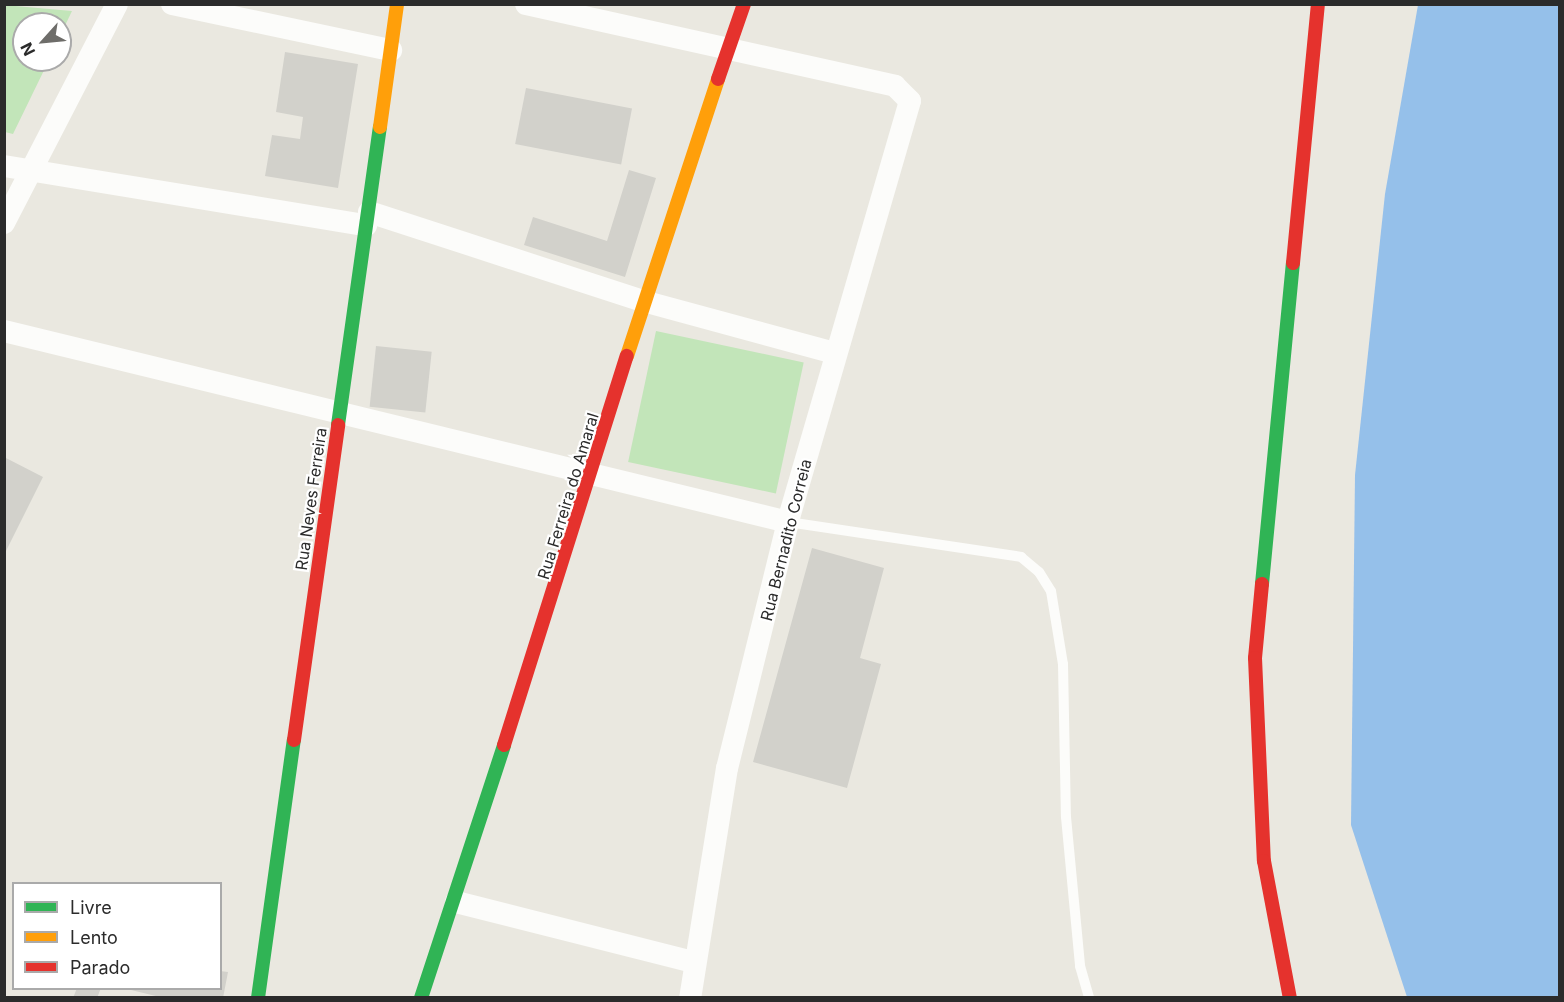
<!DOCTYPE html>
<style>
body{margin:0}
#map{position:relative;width:1564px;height:1002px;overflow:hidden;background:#eae8e0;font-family:Inter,sans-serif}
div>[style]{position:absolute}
.green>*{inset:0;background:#c2e5b9;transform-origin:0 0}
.water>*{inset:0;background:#95c0ea}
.building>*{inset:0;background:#d2d1cb;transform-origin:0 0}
.lane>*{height:10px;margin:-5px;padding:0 5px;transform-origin:5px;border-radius:5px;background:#fcfcfa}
.street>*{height:22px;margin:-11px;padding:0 11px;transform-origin:11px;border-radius:11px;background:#fcfcfa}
.fast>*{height:14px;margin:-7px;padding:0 7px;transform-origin:7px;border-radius:7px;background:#30b455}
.slow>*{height:14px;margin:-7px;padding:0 7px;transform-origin:7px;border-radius:7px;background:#ff9f0a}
.jam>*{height:14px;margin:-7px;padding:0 7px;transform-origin:7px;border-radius:7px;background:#e5322d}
span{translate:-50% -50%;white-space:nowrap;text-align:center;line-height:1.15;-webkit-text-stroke:4.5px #fff;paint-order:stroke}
.street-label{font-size:16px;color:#2b2b2b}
.frame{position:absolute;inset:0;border:6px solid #2b2b2b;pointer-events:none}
.legend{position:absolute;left:12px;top:882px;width:210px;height:108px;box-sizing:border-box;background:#fff;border:2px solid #aaa;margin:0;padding:8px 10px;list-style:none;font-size:18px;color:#2b2b2b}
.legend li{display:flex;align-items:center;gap:12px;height:30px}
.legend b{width:30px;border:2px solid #aaa}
.north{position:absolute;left:12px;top:12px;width:60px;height:60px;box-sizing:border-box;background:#fff;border:2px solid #aaa;border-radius:50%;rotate:243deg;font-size:16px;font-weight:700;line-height:24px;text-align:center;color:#2b2b2b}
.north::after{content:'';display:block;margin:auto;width:21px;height:27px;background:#6e6d6a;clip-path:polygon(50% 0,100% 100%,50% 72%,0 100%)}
</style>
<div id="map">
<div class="green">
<i style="clip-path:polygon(4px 5px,72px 11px,60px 36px,60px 24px,24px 24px,24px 60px,49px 60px,13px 134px,5px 132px)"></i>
<i style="left:656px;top:331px;width:151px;height:134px;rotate:12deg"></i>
</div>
<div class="water">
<i style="clip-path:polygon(1418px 5px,1559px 5px,1559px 997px,1407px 997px,1351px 825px,1355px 475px,1385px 194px)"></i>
</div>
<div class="building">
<i style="clip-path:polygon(285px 52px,358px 64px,338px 188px,265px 176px,272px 135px,300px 139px,303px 117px,276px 112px)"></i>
<i style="left:526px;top:88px;width:108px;height:57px;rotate:11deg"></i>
<i style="clip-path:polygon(629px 170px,656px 178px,625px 277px,524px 245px,533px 217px,607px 241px)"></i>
<i style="left:376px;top:346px;width:56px;height:61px;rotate:6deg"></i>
<i style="clip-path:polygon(4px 457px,43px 477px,4px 555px)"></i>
<i style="clip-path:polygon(812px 548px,884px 568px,860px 658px,881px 664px,847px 788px,753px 762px)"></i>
<i style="clip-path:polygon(220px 971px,228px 972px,223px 998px,164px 998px,127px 989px,220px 988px)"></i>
<i style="clip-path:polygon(77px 988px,101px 988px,97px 998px,73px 998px)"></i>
</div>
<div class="lane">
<i style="left:788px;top:522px;width:236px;rotate:8.5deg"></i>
<i style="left:1021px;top:557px;width:23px;rotate:40deg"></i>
<i style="left:1039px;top:572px;width:22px;rotate:58deg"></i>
<i style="left:1051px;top:591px;width:74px;rotate:80.7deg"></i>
<i style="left:1063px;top:664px;width:153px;rotate:88.9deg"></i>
<i style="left:1066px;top:817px;width:150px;rotate:84.6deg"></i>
<i style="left:1080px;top:966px;width:33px;rotate:74deg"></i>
</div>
<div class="street">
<i style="left:172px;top:4px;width:224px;rotate:11.9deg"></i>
<i style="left:526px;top:4px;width:378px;rotate:12.5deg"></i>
<i style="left:895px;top:86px;width:21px;rotate:45deg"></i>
<i style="left:910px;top:101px;width:438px;rotate:106.2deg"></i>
<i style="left:788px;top:522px;width:253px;rotate:103.9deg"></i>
<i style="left:727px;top:768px;width:233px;rotate:99.1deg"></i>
<i style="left:4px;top:166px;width:367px;rotate:9.3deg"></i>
<i style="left:369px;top:212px;width:288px;rotate:18deg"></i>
<i style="left:643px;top:301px;width:199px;rotate:15.2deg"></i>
<i style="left:4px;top:223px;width:246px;rotate:-62.7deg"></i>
<i style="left:4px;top:331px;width:807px;rotate:13.69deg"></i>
<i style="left:456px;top:902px;width:244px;rotate:14.2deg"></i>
</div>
<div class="fast">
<i style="left:338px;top:425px;width:301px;rotate:-82deg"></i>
<i style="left:1262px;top:584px;width:322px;rotate:-84.5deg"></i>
<i style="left:258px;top:998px;width:260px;rotate:-82.1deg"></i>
<i style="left:421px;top:998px;width:266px;rotate:-71.8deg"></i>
</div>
<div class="slow">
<i style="left:380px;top:127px;width:124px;rotate:-82.1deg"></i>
<i style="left:627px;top:356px;width:292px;rotate:-71.8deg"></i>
</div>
<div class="jam">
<i style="left:718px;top:79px;width:79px;rotate:-70.9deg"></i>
<i style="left:1293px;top:263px;width:260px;rotate:-84.5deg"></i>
<i style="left:1262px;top:584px;width:74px;rotate:95.4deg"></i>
<i style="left:1255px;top:658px;width:203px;rotate:87.5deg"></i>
<i style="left:1264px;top:861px;width:139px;rotate:79.3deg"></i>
<i style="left:294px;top:740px;width:318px;rotate:-82deg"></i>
<i style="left:504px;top:745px;width:408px;rotate:-72.5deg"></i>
</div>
<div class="street-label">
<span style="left:568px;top:496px;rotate:-73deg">Rua Ferreira do Amaral</span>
<span style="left:311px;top:499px;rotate:-82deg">Rua Neves Ferreira</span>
<span style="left:786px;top:540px;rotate:-76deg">Rua Bernadito Correia</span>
</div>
<div class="frame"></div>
<ul class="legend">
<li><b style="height:8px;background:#30b455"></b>Livre</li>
<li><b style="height:8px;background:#ff9f0a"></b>Lento</li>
<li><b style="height:8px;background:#e5322d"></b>Parado</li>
</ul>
<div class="north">N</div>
</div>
